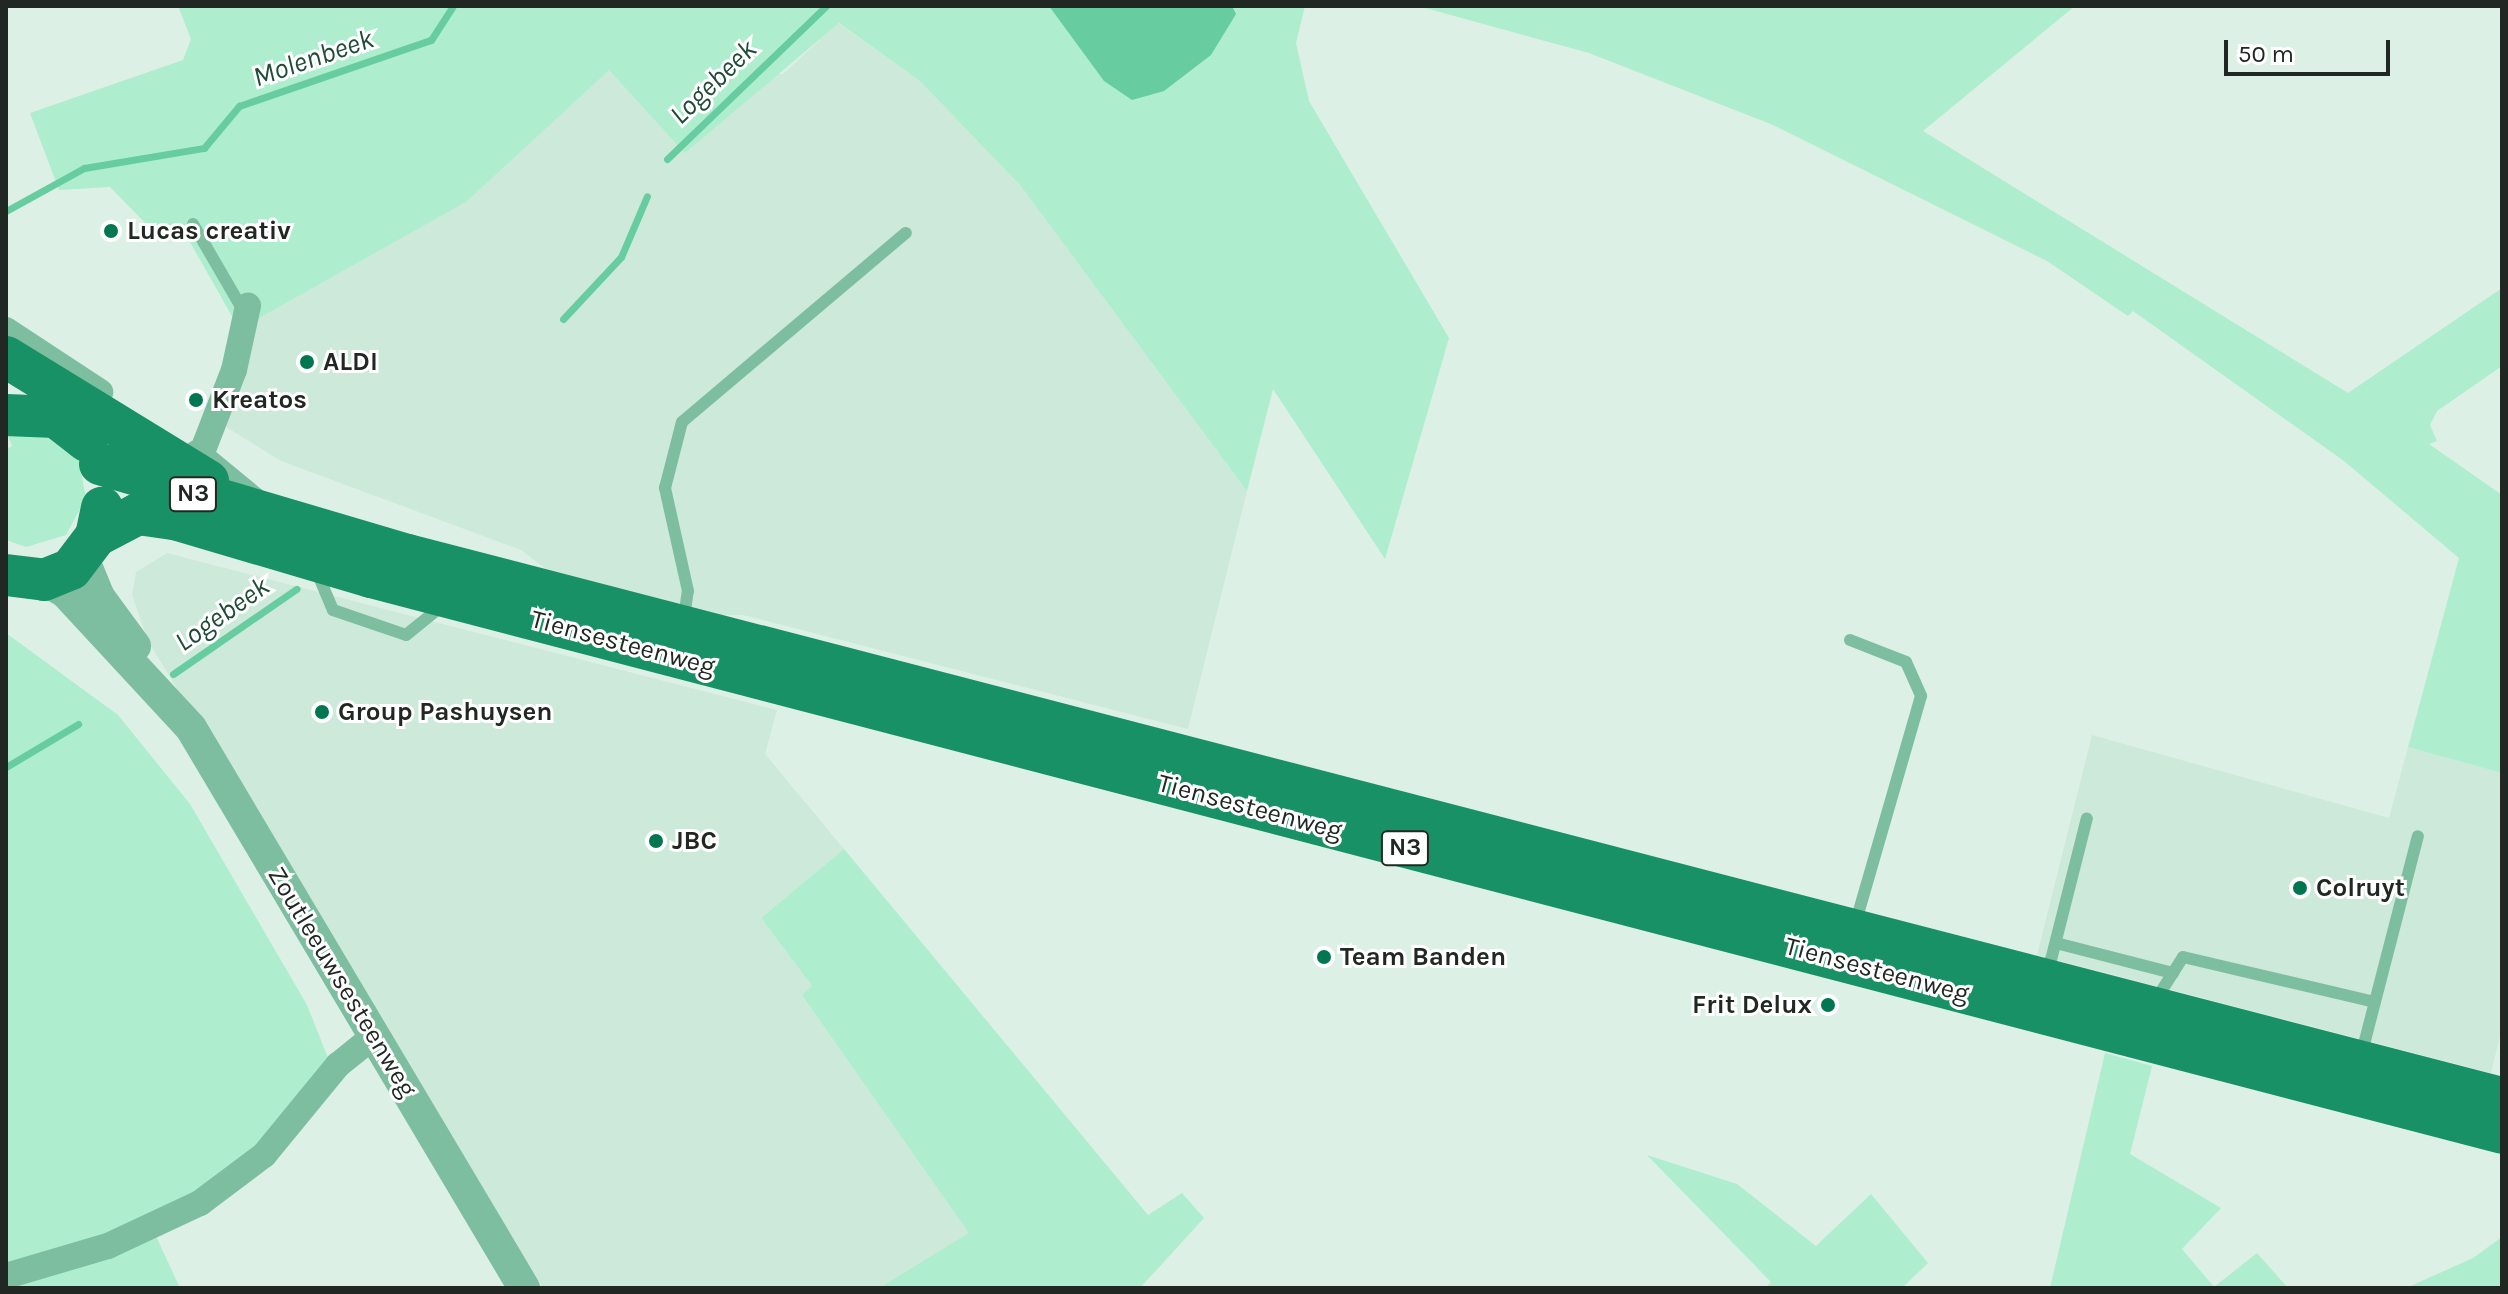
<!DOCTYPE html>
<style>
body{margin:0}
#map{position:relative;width:2508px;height:1294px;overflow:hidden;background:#ddf0e6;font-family:Karla,sans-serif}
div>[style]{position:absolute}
.built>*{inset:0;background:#cde9da}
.green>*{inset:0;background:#aeedce}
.water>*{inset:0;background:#67cda0}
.stream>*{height:7px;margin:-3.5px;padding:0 3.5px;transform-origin:3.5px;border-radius:3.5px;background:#67cda0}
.service>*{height:12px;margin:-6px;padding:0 6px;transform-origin:6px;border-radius:6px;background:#7ebea0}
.minor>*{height:26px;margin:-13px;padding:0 13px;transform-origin:13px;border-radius:13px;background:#7ebea0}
.tertiary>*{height:32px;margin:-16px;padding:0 16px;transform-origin:16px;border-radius:16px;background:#7ebea0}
.primary>*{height:42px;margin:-21px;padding:0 21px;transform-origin:21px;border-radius:21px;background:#189166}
.dots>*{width:22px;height:22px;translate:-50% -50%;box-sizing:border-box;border:4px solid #fff;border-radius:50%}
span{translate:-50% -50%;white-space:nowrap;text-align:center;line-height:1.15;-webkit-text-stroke:6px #fff;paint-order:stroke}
.shield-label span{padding:2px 6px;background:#fff;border:2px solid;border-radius:6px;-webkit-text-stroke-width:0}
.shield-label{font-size:24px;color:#212824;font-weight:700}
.poi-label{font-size:26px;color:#212824;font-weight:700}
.left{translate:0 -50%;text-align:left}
.right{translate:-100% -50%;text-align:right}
.street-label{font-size:26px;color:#212824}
.water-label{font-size:28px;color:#204b39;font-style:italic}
.frame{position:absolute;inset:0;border:8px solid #212824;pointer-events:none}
.scale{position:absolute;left:2224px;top:40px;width:166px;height:36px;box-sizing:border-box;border:4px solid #212824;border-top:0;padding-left:10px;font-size:24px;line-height:28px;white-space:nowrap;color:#212824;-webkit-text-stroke:6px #fff;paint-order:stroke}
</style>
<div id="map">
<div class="built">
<i style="clip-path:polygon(838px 23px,920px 81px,1020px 185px,1247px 491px,1188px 729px,743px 615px,703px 615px,547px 570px,521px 550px,281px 461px,226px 427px,252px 322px,466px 202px,609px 69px,783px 74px)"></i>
<i style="clip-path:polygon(167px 553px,777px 710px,765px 754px,844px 849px,761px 918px,812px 986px,802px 995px,970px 1233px,879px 1288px,543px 1288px,148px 641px,132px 595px,136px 572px)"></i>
<i style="clip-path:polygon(2092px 735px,2389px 818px,2408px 747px,2502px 773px,2502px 1028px,2491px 1073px,2037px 955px)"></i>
</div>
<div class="green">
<i style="clip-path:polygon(178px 6px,1305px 6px,1296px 43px,1309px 101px,1449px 338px,1385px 559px,1273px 389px,1247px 491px,1020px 185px,920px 81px,839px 23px,685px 153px,609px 70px,466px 202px,252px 322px,233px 318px,182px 228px,161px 239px,110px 187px,59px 190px,30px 113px,183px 60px,191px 39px)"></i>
<i style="clip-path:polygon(1418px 6px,2075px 6px,1923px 131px,2348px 393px,2502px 288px,2502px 366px,2437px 411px,2430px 425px,2437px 441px,2429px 444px,2502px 495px,2502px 773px,2408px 747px,2459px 558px,2344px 461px,2133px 311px,2128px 316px,2047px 261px,1773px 125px,1589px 53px)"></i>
<i style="clip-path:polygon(39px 429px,78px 456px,86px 498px,66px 535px,26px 547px,6px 540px,6px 449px,12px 446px,6px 431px)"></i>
<i style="clip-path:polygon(6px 633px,118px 715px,190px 804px,307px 1005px,330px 1063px,249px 1157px,172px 1213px,6px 1271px)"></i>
<i style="clip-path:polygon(844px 849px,1148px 1215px,1182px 1193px,1204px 1218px,1140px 1288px,879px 1288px,969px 1233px,802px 995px,812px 986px,761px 918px)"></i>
<i style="clip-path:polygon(2105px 1053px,2152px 1066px,2130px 1154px,2221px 1208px,2182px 1249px,2214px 1287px,2257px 1253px,2288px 1288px,2050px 1288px)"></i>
<i style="clip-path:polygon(1647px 1155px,1737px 1184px,1816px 1246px,1871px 1194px,1928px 1263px,1902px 1288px,1765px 1288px,1771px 1282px)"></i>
<i style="clip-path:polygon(155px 1234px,180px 1288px,6px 1288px)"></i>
<i style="clip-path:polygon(2502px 1237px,2502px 1288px,2406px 1288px,2473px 1258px)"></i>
</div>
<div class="water">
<i style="clip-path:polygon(1049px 6px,1232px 6px,1236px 14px,1211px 55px,1164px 91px,1132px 100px,1104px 81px)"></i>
</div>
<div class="stream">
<i style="left:667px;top:159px;width:221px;rotate:-43.9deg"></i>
<i style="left:6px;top:211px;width:89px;rotate:-28.9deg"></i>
<i style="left:84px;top:168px;width:122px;rotate:-9.5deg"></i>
<i style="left:204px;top:148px;width:55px;rotate:-50.2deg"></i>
<i style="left:239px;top:106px;width:203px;rotate:-19deg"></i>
<i style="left:431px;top:40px;width:40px;rotate:-57.1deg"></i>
<i style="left:563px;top:319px;width:85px;rotate:-46.9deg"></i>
<i style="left:621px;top:257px;width:66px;rotate:-66.9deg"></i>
<i style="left:173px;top:674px;width:150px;rotate:-34.6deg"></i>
<i style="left:6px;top:767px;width:84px;rotate:-30.8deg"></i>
</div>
<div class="service">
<i style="left:193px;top:224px;width:102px;rotate:59.9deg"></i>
<i style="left:316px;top:570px;width:43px;rotate:67deg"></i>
<i style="left:333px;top:610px;width:77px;rotate:18.9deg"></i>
<i style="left:406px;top:635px;width:48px;rotate:-39deg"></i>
<i style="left:684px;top:618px;width:27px;rotate:-82deg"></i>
<i style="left:688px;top:591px;width:106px;rotate:-102.6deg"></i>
<i style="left:665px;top:488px;width:68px;rotate:-75.6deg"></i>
<i style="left:682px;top:422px;width:293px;rotate:-40.2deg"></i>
<i style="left:1850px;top:640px;width:60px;rotate:21.4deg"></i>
<i style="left:1906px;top:662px;width:37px;rotate:66deg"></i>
<i style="left:1921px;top:696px;width:237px;rotate:106.1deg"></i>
<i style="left:2056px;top:943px;width:121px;rotate:14.4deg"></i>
<i style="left:2040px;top:970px;width:15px;rotate:-42deg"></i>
<i style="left:2051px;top:960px;width:146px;rotate:-75.8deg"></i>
<i style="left:2155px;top:1001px;width:52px;rotate:-57.5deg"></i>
<i style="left:2183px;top:957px;width:197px;rotate:13.2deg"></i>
<i style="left:2361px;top:1056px;width:227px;rotate:-75.5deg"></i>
</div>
<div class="minor">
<i style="left:6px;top:330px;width:113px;rotate:33.4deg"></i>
<i style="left:197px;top:453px;width:74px;rotate:39.5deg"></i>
<i style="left:201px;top:455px;width:91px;rotate:-68.8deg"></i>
<i style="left:234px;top:370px;width:66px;rotate:-77.7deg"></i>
<i style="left:6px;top:1276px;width:106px;rotate:-16.4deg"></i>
<i style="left:108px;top:1246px;width:102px;rotate:-25.1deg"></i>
<i style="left:200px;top:1203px;width:80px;rotate:-36.9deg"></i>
<i style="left:264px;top:1155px;width:117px;rotate:-50.6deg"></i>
<i style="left:338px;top:1065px;width:48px;rotate:-39deg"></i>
</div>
<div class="tertiary">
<i style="left:83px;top:558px;width:42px;rotate:67.7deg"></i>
<i style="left:99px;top:597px;width:61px;rotate:53.7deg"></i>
<i style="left:44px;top:580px;width:24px;rotate:30deg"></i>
<i style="left:65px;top:592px;width:185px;rotate:47.2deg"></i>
<i style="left:191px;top:728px;width:652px;rotate:59.26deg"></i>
</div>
<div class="primary">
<i style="left:6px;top:357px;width:237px;rotate:31.5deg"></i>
<i style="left:6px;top:415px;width:50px;rotate:2.3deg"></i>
<i style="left:56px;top:417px;width:39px;rotate:38deg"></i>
<i style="left:100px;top:464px;width:321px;rotate:16.5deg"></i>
<i style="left:408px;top:555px;width:2163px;rotate:14.54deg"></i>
<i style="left:96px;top:536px;width:47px;rotate:-27.6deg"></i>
<i style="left:138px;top:514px;width:37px;rotate:8deg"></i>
<i style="left:175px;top:519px;width:204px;rotate:16.5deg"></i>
<i style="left:371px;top:577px;width:2202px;rotate:14.62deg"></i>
<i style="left:6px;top:575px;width:38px;rotate:7deg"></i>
<i style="left:44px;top:580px;width:29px;rotate:-22deg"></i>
<i style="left:71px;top:569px;width:41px;rotate:-52.9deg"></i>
<i style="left:96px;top:536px;width:29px;rotate:-78deg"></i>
</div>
<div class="dots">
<i style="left:111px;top:231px;background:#007651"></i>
<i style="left:307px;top:362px;background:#007651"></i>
<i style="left:196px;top:400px;background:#007651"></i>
<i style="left:322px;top:712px;background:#007651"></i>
<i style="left:656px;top:841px;background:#007651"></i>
<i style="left:2300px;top:888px;background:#007651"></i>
<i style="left:1324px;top:957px;background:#007651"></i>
<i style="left:1828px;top:1005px;background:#007651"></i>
</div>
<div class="shield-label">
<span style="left:193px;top:494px">N3</span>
<span style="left:1405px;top:848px">N3</span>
</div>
<div class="poi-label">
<span class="left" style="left:127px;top:231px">Lucas creativ</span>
<span class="left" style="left:323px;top:362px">ALDI</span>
<span class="left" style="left:212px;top:400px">Kreatos</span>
<span class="left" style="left:338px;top:712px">Group Pashuysen</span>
<span class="left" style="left:672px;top:841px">JBC</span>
<span class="left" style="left:2316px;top:888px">Colruyt</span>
<span class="left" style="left:1340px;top:957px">Team Banden</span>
<span class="right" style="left:1812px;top:1005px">Frit Delux</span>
</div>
<div class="street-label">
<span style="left:623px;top:643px;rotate:15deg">Tiensesteenweg</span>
<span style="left:1250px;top:807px;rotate:15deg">Tiensesteenweg</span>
<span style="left:1877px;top:970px;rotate:15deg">Tiensesteenweg</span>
<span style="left:342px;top:982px;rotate:59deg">Zoutleeuwsesteenweg</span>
</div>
<div class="water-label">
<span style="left:313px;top:58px;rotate:-19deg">Molenbeek</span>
<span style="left:713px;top:82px;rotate:-44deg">Logebeek</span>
<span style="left:222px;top:614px;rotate:-35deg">Logebeek</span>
</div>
<div class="frame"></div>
<div class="scale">50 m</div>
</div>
